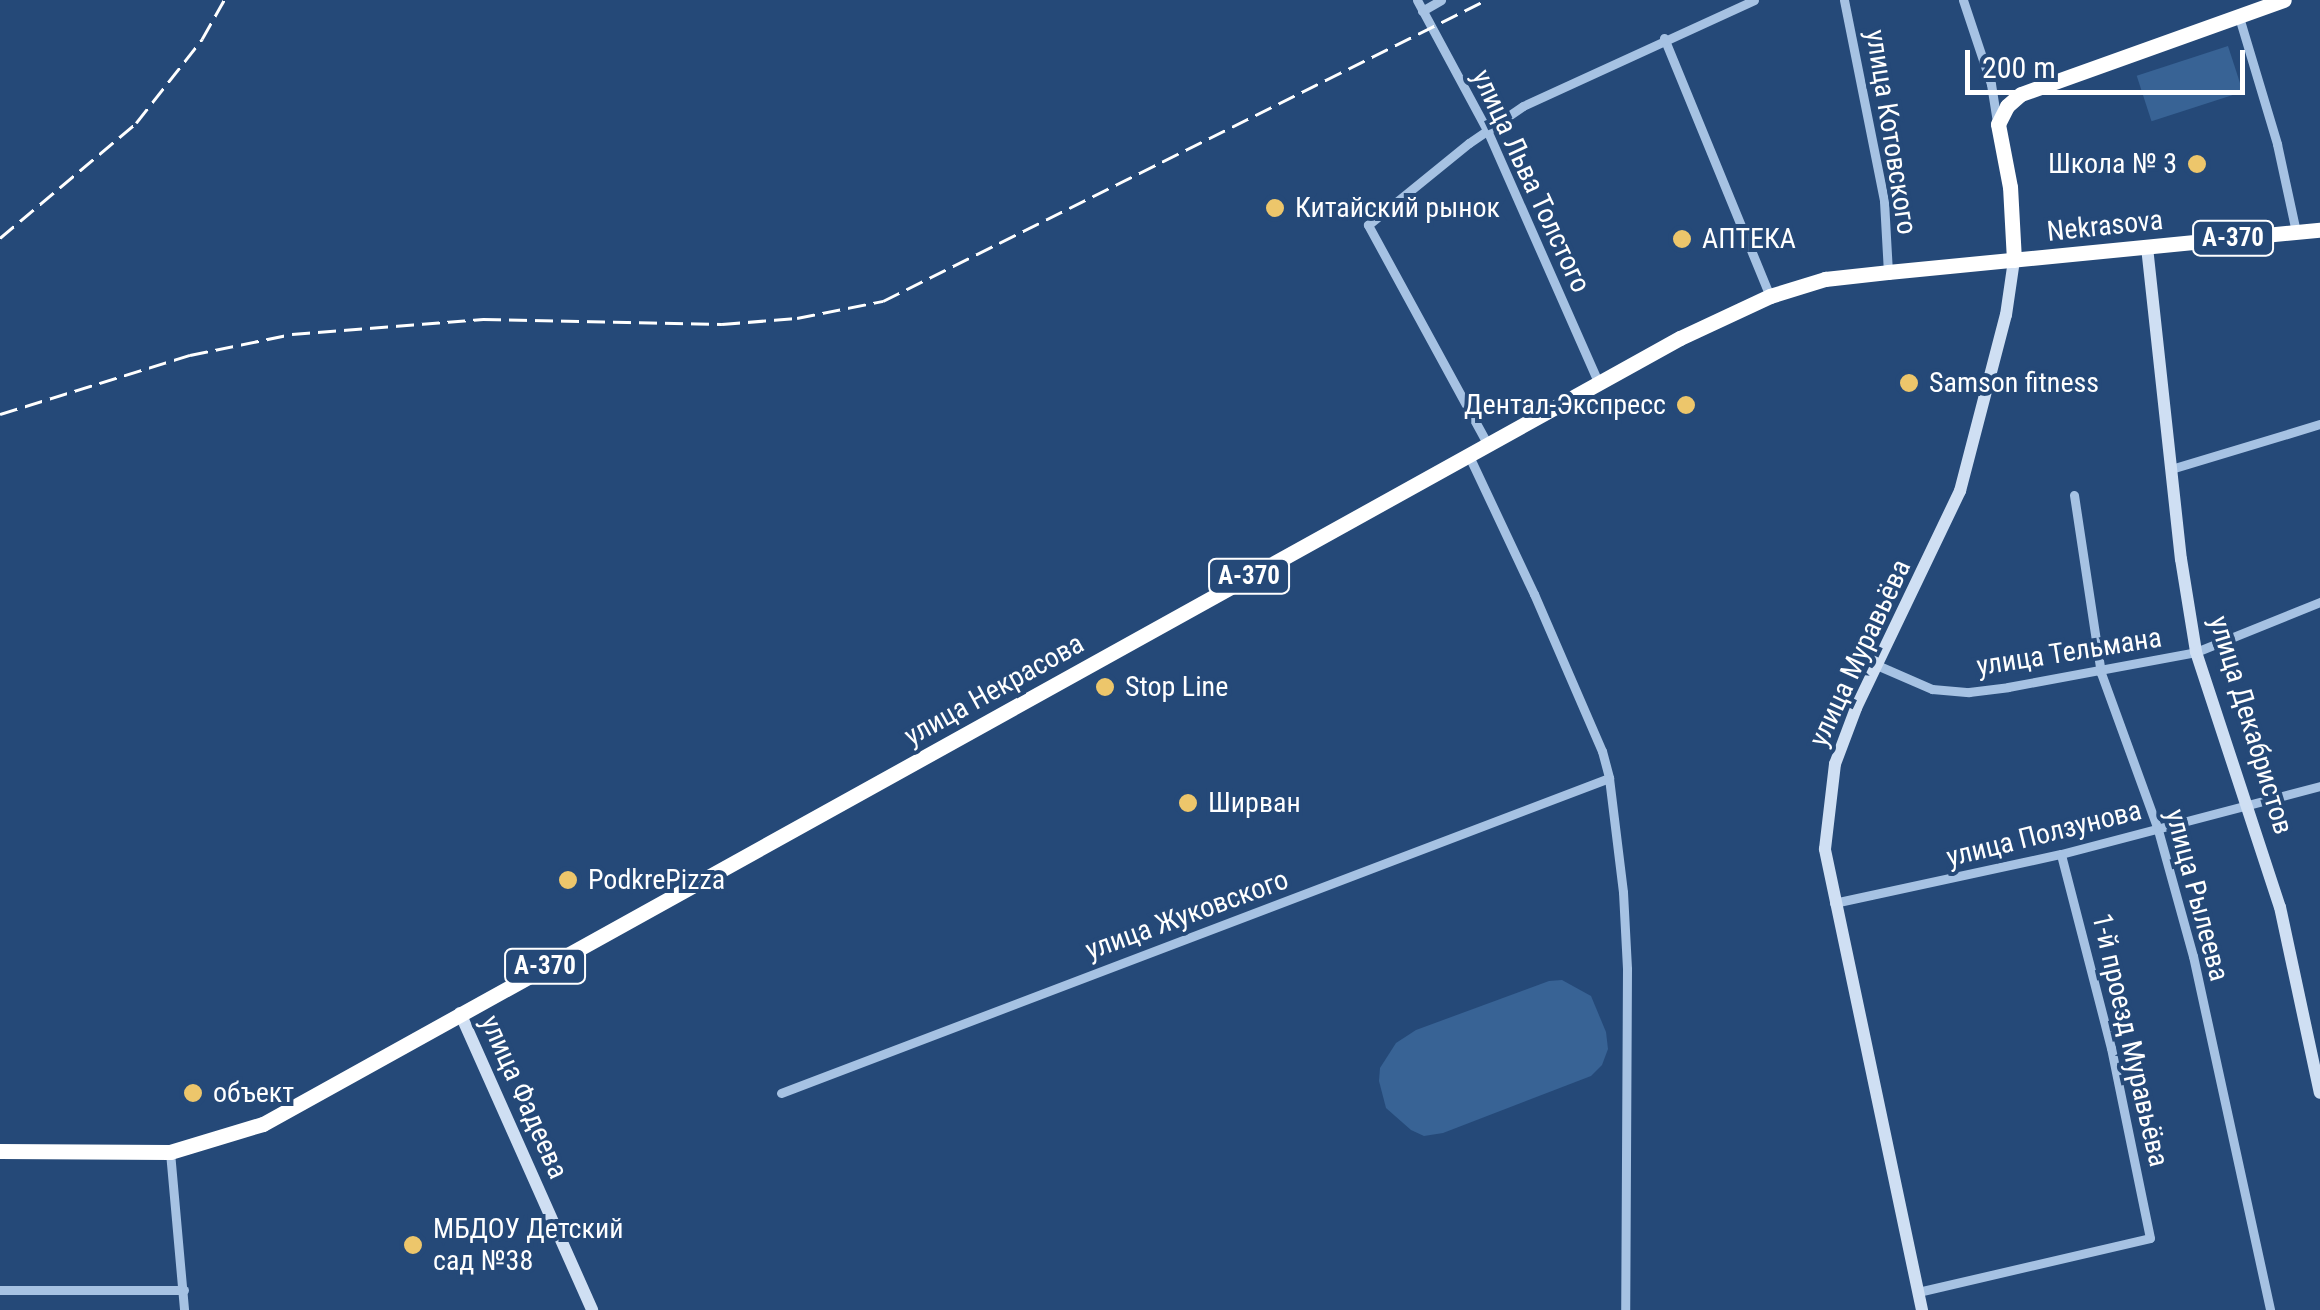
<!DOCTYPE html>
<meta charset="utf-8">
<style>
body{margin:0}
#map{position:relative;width:2320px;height:1310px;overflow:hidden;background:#254978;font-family:"Roboto Condensed",sans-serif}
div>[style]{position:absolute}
.green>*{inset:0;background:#386395;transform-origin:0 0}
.street>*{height:9px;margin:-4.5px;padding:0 4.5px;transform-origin:4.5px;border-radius:4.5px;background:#a6c2e3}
.secondary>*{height:12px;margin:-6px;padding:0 6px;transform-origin:6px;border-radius:6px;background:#cfdff3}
.highway>*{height:15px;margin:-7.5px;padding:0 7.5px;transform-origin:7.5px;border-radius:7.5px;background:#fff}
.rail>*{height:2.5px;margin-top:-1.25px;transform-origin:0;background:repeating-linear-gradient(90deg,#fff 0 18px,transparent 0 26px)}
.dots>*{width:28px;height:28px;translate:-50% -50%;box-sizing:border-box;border:5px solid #254978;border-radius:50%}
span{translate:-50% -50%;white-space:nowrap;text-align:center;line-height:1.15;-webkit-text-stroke:8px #254978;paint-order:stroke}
.shield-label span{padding:2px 8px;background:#254978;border:2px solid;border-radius:8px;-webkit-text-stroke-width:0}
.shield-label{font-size:25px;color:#fff;font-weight:700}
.street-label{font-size:28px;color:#fff}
.poi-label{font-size:28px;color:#fff}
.right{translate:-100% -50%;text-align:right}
.left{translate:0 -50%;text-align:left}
.scale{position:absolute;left:1965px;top:50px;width:280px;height:45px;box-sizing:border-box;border:5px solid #fff;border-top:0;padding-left:12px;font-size:30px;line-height:35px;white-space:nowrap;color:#fff;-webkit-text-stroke:8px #254978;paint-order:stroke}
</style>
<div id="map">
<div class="green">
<i style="left:2228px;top:46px;width:48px;height:96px;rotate:72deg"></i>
<i style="clip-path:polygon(1562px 980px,1591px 996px,1606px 1032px,1608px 1049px,1602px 1065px,1591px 1076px,1443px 1133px,1424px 1136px,1411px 1130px,1386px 1108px,1379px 1081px,1380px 1068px,1396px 1043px,1416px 1030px,1549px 981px)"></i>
</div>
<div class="street">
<i style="left:1417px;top:0;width:148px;rotate:61.7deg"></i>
<i style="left:1487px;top:130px;width:278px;rotate:66.2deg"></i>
<i style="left:1844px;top:0;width:205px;rotate:78.7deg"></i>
<i style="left:1884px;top:201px;width:71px;rotate:86.8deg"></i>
<i style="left:1963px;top:0;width:89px;rotate:71.6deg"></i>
<i style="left:1991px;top:84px;width:37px;rotate:81deg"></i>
<i style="left:1422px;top:11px;width:22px;rotate:-30deg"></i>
<i style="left:2239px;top:17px;width:133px;rotate:73.3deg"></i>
<i style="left:2277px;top:144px;width:90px;rotate:77.8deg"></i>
<i style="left:1664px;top:38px;width:279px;rotate:67.7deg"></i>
<i style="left:1488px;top:445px;width:251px;rotate:-118.6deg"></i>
<i style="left:1368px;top:225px;width:130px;rotate:-39.1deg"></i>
<i style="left:1469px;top:143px;width:65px;rotate:-34.4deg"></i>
<i style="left:1523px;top:106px;width:254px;rotate:-24.6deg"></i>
<i style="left:1469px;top:456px;width:153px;rotate:64.8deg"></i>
<i style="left:1534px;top:594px;width:171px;rotate:66.6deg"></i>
<i style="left:1602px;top:751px;width:28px;rotate:75deg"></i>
<i style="left:1609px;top:778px;width:115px;rotate:83deg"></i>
<i style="left:1623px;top:892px;width:77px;rotate:87deg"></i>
<i style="left:1627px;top:969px;width:341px;rotate:90.3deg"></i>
<i style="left:2171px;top:469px;width:156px;rotate:-16.8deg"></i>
<i style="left:2074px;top:495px;width:180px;rotate:81.4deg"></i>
<i style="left:2101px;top:673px;width:167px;rotate:70deg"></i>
<i style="left:2158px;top:830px;width:131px;rotate:74.5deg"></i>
<i style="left:2193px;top:956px;width:362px;rotate:77.7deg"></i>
<i style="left:1879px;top:666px;width:58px;rotate:23.5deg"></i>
<i style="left:1932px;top:689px;width:37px;rotate:5deg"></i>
<i style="left:1969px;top:692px;width:39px;rotate:-7deg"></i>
<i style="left:2008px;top:687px;width:191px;rotate:-10.5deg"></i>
<i style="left:2196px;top:652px;width:134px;rotate:-22deg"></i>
<i style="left:1834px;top:903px;width:232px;rotate:-12.2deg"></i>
<i style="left:2061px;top:854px;width:268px;rotate:-14.7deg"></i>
<i style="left:781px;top:1093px;width:886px;rotate:-20.83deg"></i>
<i style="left:170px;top:1152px;width:159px;rotate:84.9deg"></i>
<i style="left:0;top:1290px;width:184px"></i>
<i style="left:1918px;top:1292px;width:238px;rotate:-13.1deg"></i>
<i style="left:2150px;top:1238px;width:194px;rotate:-101.6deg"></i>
<i style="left:2111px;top:1048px;width:200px;rotate:-104.5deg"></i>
</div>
<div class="secondary">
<i style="left:2147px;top:247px;width:314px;rotate:83.8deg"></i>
<i style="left:2181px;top:559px;width:94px;rotate:80.8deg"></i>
<i style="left:2196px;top:652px;width:268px;rotate:71.8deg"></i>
<i style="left:2280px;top:907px;width:190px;rotate:77.9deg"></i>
<i style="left:460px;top:1013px;width:325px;rotate:66deg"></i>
<i style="left:1922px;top:1310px;width:471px;rotate:-101.9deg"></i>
<i style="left:1825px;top:849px;width:86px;rotate:-83.3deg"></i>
<i style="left:1835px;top:764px;width:60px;rotate:-69.4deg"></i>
<i style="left:1856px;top:708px;width:241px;rotate:-64.4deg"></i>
<i style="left:1960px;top:491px;width:182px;rotate:-75.4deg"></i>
<i style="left:2006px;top:315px;width:56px;rotate:-81.7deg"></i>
</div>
<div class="highway">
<i style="left:2014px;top:260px;width:73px;rotate:-93.1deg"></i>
<i style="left:2010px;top:187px;width:64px;rotate:-100.8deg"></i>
<i style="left:1998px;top:124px;width:20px;rotate:-63deg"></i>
<i style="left:2007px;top:106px;width:18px;rotate:-41deg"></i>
<i style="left:2021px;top:94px;width:279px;rotate:-19.7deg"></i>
<i style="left:0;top:1151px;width:170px;rotate:0.3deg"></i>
<i style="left:170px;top:1152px;width:97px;rotate:-16.8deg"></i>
<i style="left:263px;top:1124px;width:1620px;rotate:-29.02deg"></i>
<i style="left:1680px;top:338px;width:99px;rotate:-25deg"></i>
<i style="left:1770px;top:296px;width:58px;rotate:-17.2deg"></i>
<i style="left:1825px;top:279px;width:63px;rotate:-6.3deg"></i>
<i style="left:1888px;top:272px;width:434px;rotate:-5.6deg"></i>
</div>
<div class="rail">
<i style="left:0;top:238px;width:178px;rotate:-40.2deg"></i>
<i style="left:136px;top:123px;width:107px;rotate:-51.8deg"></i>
<i style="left:202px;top:39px;width:45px;rotate:-60.6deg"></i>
<i style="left:0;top:414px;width:199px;rotate:-17.3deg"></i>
<i style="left:190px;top:355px;width:104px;rotate:-11.6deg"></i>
<i style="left:292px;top:334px;width:192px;rotate:-4.5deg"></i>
<i style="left:483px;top:319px;width:239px;rotate:1.2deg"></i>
<i style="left:722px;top:324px;width:75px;rotate:-4.6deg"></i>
<i style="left:797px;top:318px;width:88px;rotate:-11.2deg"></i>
<i style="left:883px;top:301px;width:674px;rotate:-26.53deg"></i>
</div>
<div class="dots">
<i style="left:2197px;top:164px;background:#edc66b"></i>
<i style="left:1275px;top:208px;background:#edc66b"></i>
<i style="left:1682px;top:239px;background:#edc66b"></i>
<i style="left:1909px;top:383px;background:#edc66b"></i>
<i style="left:1686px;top:405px;background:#edc66b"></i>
<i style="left:1105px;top:687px;background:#edc66b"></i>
<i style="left:1188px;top:803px;background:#edc66b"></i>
<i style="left:568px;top:880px;background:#edc66b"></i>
<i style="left:193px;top:1093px;background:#edc66b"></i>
<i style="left:413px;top:1245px;background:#edc66b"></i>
</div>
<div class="shield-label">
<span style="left:2233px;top:238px">А-370</span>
<span style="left:1249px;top:576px">А-370</span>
<span style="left:545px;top:966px">А-370</span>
</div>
<div class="street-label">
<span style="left:1891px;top:132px;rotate:81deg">улица Котовского</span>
<span style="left:1531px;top:181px;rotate:65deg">улица Льва Толстого</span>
<span style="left:2105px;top:226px;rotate:-6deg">Nekrasova</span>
<span style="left:2069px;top:652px;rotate:-9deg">улица Тельмана</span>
<span style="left:1860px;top:653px;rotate:-65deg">улица Муравьёва</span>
<span style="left:994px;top:690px;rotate:-29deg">улица Некрасова</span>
<span style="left:2251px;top:725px;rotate:73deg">улица Декабристов</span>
<span style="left:2044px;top:834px;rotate:-14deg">улица Ползунова</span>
<span style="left:2197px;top:895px;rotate:75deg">улица Рылеева</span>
<span style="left:1187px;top:915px;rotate:-20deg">улица Жуковского</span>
<span style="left:2130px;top:1040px;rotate:77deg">1-й проезд Муравьёва</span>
<span style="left:524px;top:1097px;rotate:66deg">улица Фадеева</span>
</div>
<div class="poi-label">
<span class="right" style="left:2177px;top:164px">Школа № 3</span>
<span class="left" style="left:1295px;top:208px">Китайский рынок</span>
<span class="left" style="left:1702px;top:239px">АПТЕКА</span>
<span class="left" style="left:1929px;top:383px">Samson fitness</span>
<span class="right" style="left:1666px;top:405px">Дентал-Экспресс</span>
<span class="left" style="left:1125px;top:687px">Stop Line</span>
<span class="left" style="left:1208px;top:803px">Ширван</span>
<span class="left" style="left:588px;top:880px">PodkrePizza</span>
<span class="left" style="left:213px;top:1093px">объект</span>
<span class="left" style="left:433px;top:1245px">МБДОУ Детский<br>сад №38</span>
</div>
<div class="scale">200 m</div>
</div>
